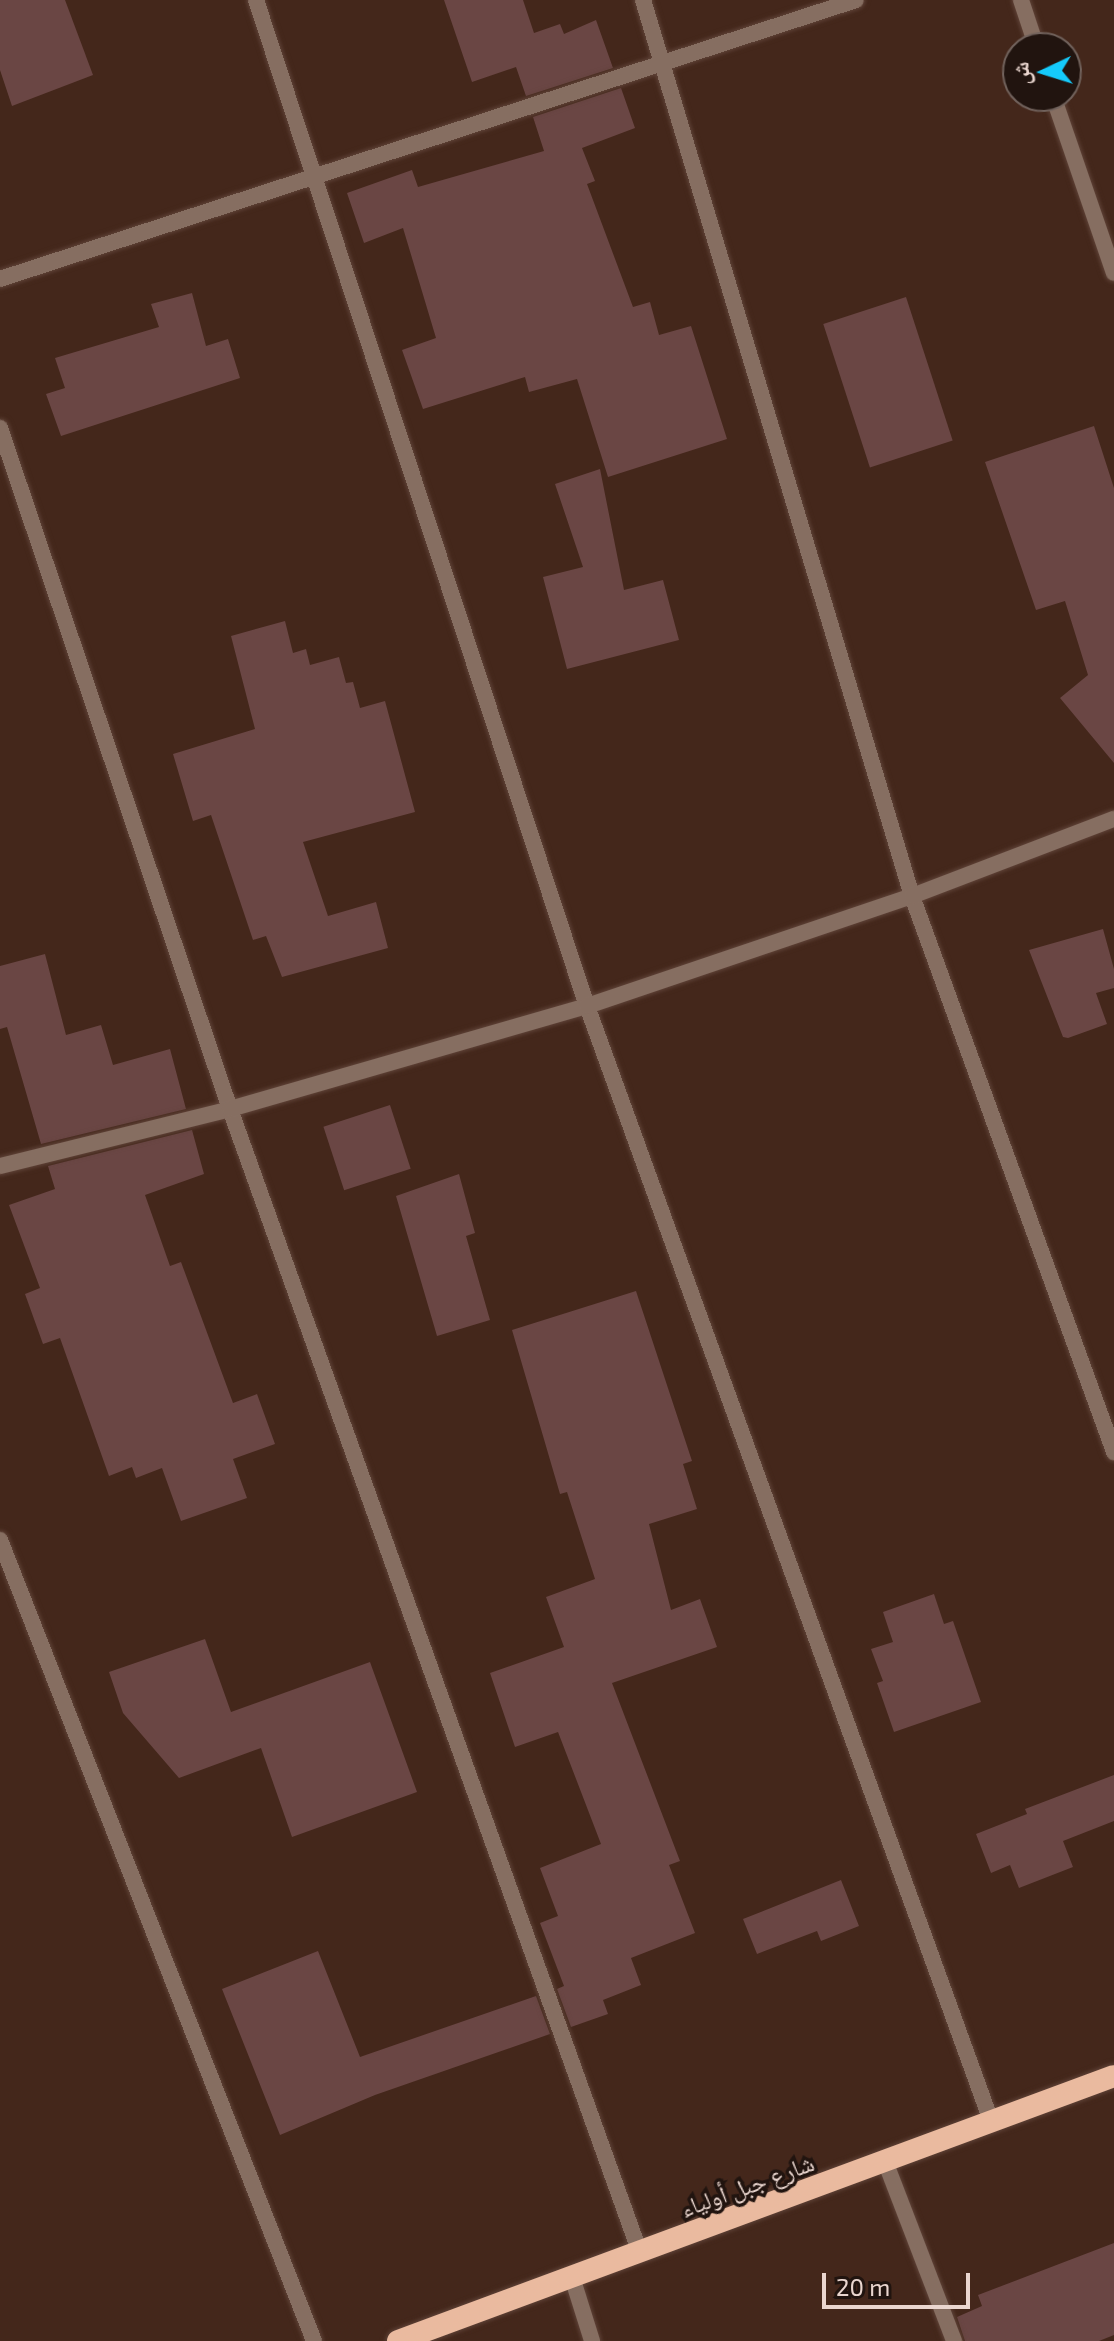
<!DOCTYPE html>
<meta charset="utf-8">
<style>
body{margin:0}
#map{position:relative;width:1114px;height:2341px;overflow:hidden;background:#44271b;font-family:"Exo 2","Noto Naskh Arabic",sans-serif}
div>[style]{position:absolute}
.building>*{inset:0;background:#6a4644;transform-origin:0 0}
.roads{filter:drop-shadow(0 0 2px #5f4338) drop-shadow(0 0 2px #5f4338)}
.minor>*{height:16px;margin:-8px;padding:0 8px;transform-origin:8px;border-radius:8px;background:#866e61}
.trunk>*{height:22px;margin:-11px;padding:0 11px;transform-origin:11px;border-radius:11px;background:#eaba9f}
span{translate:-50% -50%;white-space:nowrap;text-align:center;line-height:1.15;-webkit-text-stroke:7px #21140f;paint-order:stroke}
.street-label{font-size:24px;color:#ead6cf}
.north{position:absolute;left:1002px;top:32px;width:80px;height:80px;box-sizing:border-box;background:#21140f;border:2px solid #71625c;border-radius:50%;rotate:266deg;font-size:22px;font-weight:700;line-height:32px;text-align:center;color:#ead6cf}
.north::after{content:'';display:block;margin:auto;width:28px;height:36px;background:#15cafb;clip-path:polygon(50% 0,100% 100%,50% 72%,0 100%)}
.scale{position:absolute;left:822px;top:2273px;width:148px;height:36px;box-sizing:border-box;border:4px solid #ead6cf;border-top:0;padding-left:10px;font-size:24px;line-height:28px;white-space:nowrap;color:#ead6cf;-webkit-text-stroke:6px #21140f;paint-order:stroke}
</style>
<div id="map">
<div class="building">
<i style="clip-path:polygon(0 0,65px 0,93px 75px,12px 106px,0 70px)"></i>
<i style="clip-path:polygon(444px 0,523px 0,534px 33px,560px 24px,564px 34px,596px 20px,613px 68px,526px 96px,516px 67px,472px 82px)"></i>
<i style="clip-path:polygon(621px 88px,635px 128px,582px 148px,595px 181px,587px 184px,633px 307px,650px 302px,659px 335px,691px 326px,727px 439px,608px 477px,577px 379px,529px 392px,525px 377px,423px 409px,402px 350px,436px 338px,403px 228px,364px 243px,347px 193px,412px 170px,418px 187px,544px 151px,533px 117px)"></i>
<i style="clip-path:polygon(192px 293px,206px 346px,228px 339px,240px 378px,61px 436px,46px 394px,65px 388px,55px 358px,159px 327px,151px 304px)"></i>
<i style="left:906px;top:297px;width:151px;height:87px;rotate:72deg"></i>
<i style="clip-path:polygon(1094px 426px,1114px 488px,1114px 763px,1060px 698px,1088px 675px,1065px 601px,1036px 610px,985px 462px)"></i>
<i style="clip-path:polygon(600px 469px,624px 590px,663px 580px,679px 640px,567px 669px,543px 577px,583px 567px,555px 484px)"></i>
<i style="clip-path:polygon(285px 621px,293px 653px,306px 649px,310px 665px,339px 657px,346px 683px,353px 682px,360px 708px,385px 701px,415px 812px,303px 842px,328px 916px,376px 902px,388px 948px,282px 977px,266px 936px,253px 940px,211px 815px,193px 821px,173px 754px,255px 729px,231px 636px)"></i>
<i style="clip-path:polygon(1103px 929px,1114px 969px,1114px 988px,1096px 993px,1107px 1024px,1068px 1038px,1063px 1037px,1029px 950px)"></i>
<i style="clip-path:polygon(45px 954px,66px 1035px,101px 1025px,113px 1065px,170px 1049px,186px 1109px,41px 1144px,7px 1027px,0 1029px,0 966px)"></i>
<i style="left:390px;top:1105px;width:67px;height:70px;rotate:72deg"></i>
<i style="clip-path:polygon(192px 1130px,204px 1174px,145px 1195px,170px 1266px,181px 1262px,233px 1403px,257px 1394px,275px 1444px,233px 1459px,247px 1498px,181px 1521px,162px 1468px,136px 1478px,132px 1467px,109px 1476px,60px 1338px,43px 1344px,25px 1294px,40px 1288px,9px 1205px,55px 1189px,48px 1166px)"></i>
<i style="clip-path:polygon(459px 1174px,475px 1233px,466px 1236px,490px 1320px,437px 1336px,396px 1196px)"></i>
<i style="clip-path:polygon(636px 1291px,692px 1461px,683px 1464px,697px 1509px,649px 1524px,671px 1610px,700px 1599px,717px 1647px,612px 1683px,680px 1861px,669px 1865px,695px 1933px,631px 1958px,641px 1985px,603px 2000px,608px 2014px,571px 2027px,557px 1989px,564px 1986px,540px 1923px,558px 1916px,540px 1868px,601px 1844px,558px 1732px,515px 1747px,490px 1673px,564px 1647px,546px 1597px,595px 1579px,567px 1492px,560px 1494px,512px 1330px)"></i>
<i style="clip-path:polygon(934px 1594px,944px 1624px,953px 1621px,981px 1702px,894px 1732px,877px 1683px,883px 1681px,871px 1649px,893px 1642px,883px 1612px)"></i>
<i style="clip-path:polygon(205px 1639px,231px 1712px,370px 1662px,417px 1792px,292px 1837px,261px 1748px,179px 1778px,123px 1713px,109px 1672px)"></i>
<i style="clip-path:polygon(1114px 1775px,1114px 1821px,1063px 1841px,1073px 1867px,1019px 1888px,1010px 1865px,991px 1873px,976px 1834px,1027px 1814px,1025px 1809px)"></i>
<i style="clip-path:polygon(841px 1880px,859px 1926px,821px 1941px,817px 1931px,757px 1954px,743px 1919px)"></i>
<i style="clip-path:polygon(318px 1951px,360px 2057px,536px 1996px,550px 2034px,375px 2095px,280px 2135px,222px 1989px)"></i>
<i style="clip-path:polygon(1114px 2243px,1114px 2335px,1099px 2341px,965px 2341px,957px 2317px,982px 2306px,978px 2295px)"></i>
</div>
<div class="roads">
<div class="minor">
<i style="left:256px;top:0;width:1059px;rotate:71.79deg"></i>
<i style="left:587px;top:1006px;width:1186px;rotate:70.08deg"></i>
<i style="left:643px;top:0;width:936px;rotate:73.29deg"></i>
<i style="left:912px;top:896px;width:592px;rotate:70.03deg"></i>
<i style="left:1021px;top:0;width:51px;rotate:71.6deg"></i>
<i style="left:1053px;top:96px;width:187px;rotate:71deg"></i>
<i style="left:0;top:279px;width:900px;rotate:-18.05deg"></i>
<i style="left:0;top:428px;width:719px;rotate:71.34deg"></i>
<i style="left:230px;top:1109px;width:1215px;rotate:70.28deg"></i>
<i style="left:0;top:1166px;width:237px;rotate:-13.9deg"></i>
<i style="left:230px;top:1109px;width:372px;rotate:-16.1deg"></i>
<i style="left:587px;top:1006px;width:343px;rotate:-18.7deg"></i>
<i style="left:912px;top:896px;width:216px;rotate:-20.9deg"></i>
<i style="left:0;top:1540px;width:860px;rotate:68.59deg"></i>
<i style="left:885px;top:2161px;width:193px;rotate:69deg"></i>
<i style="left:572px;top:2277px;width:67px;rotate:72.6deg"></i>
</div>
<div class="trunk">
<i style="left:398px;top:2341px;width:763px;rotate:-20.31deg"></i>
</div>
</div>
<div class="street-label">
<span style="left:747px;top:2185px;rotate:-20deg">شارع جبل أولياء</span>
</div>
<div class="north">ش</div>
<div class="scale">20 m</div>
</div>
